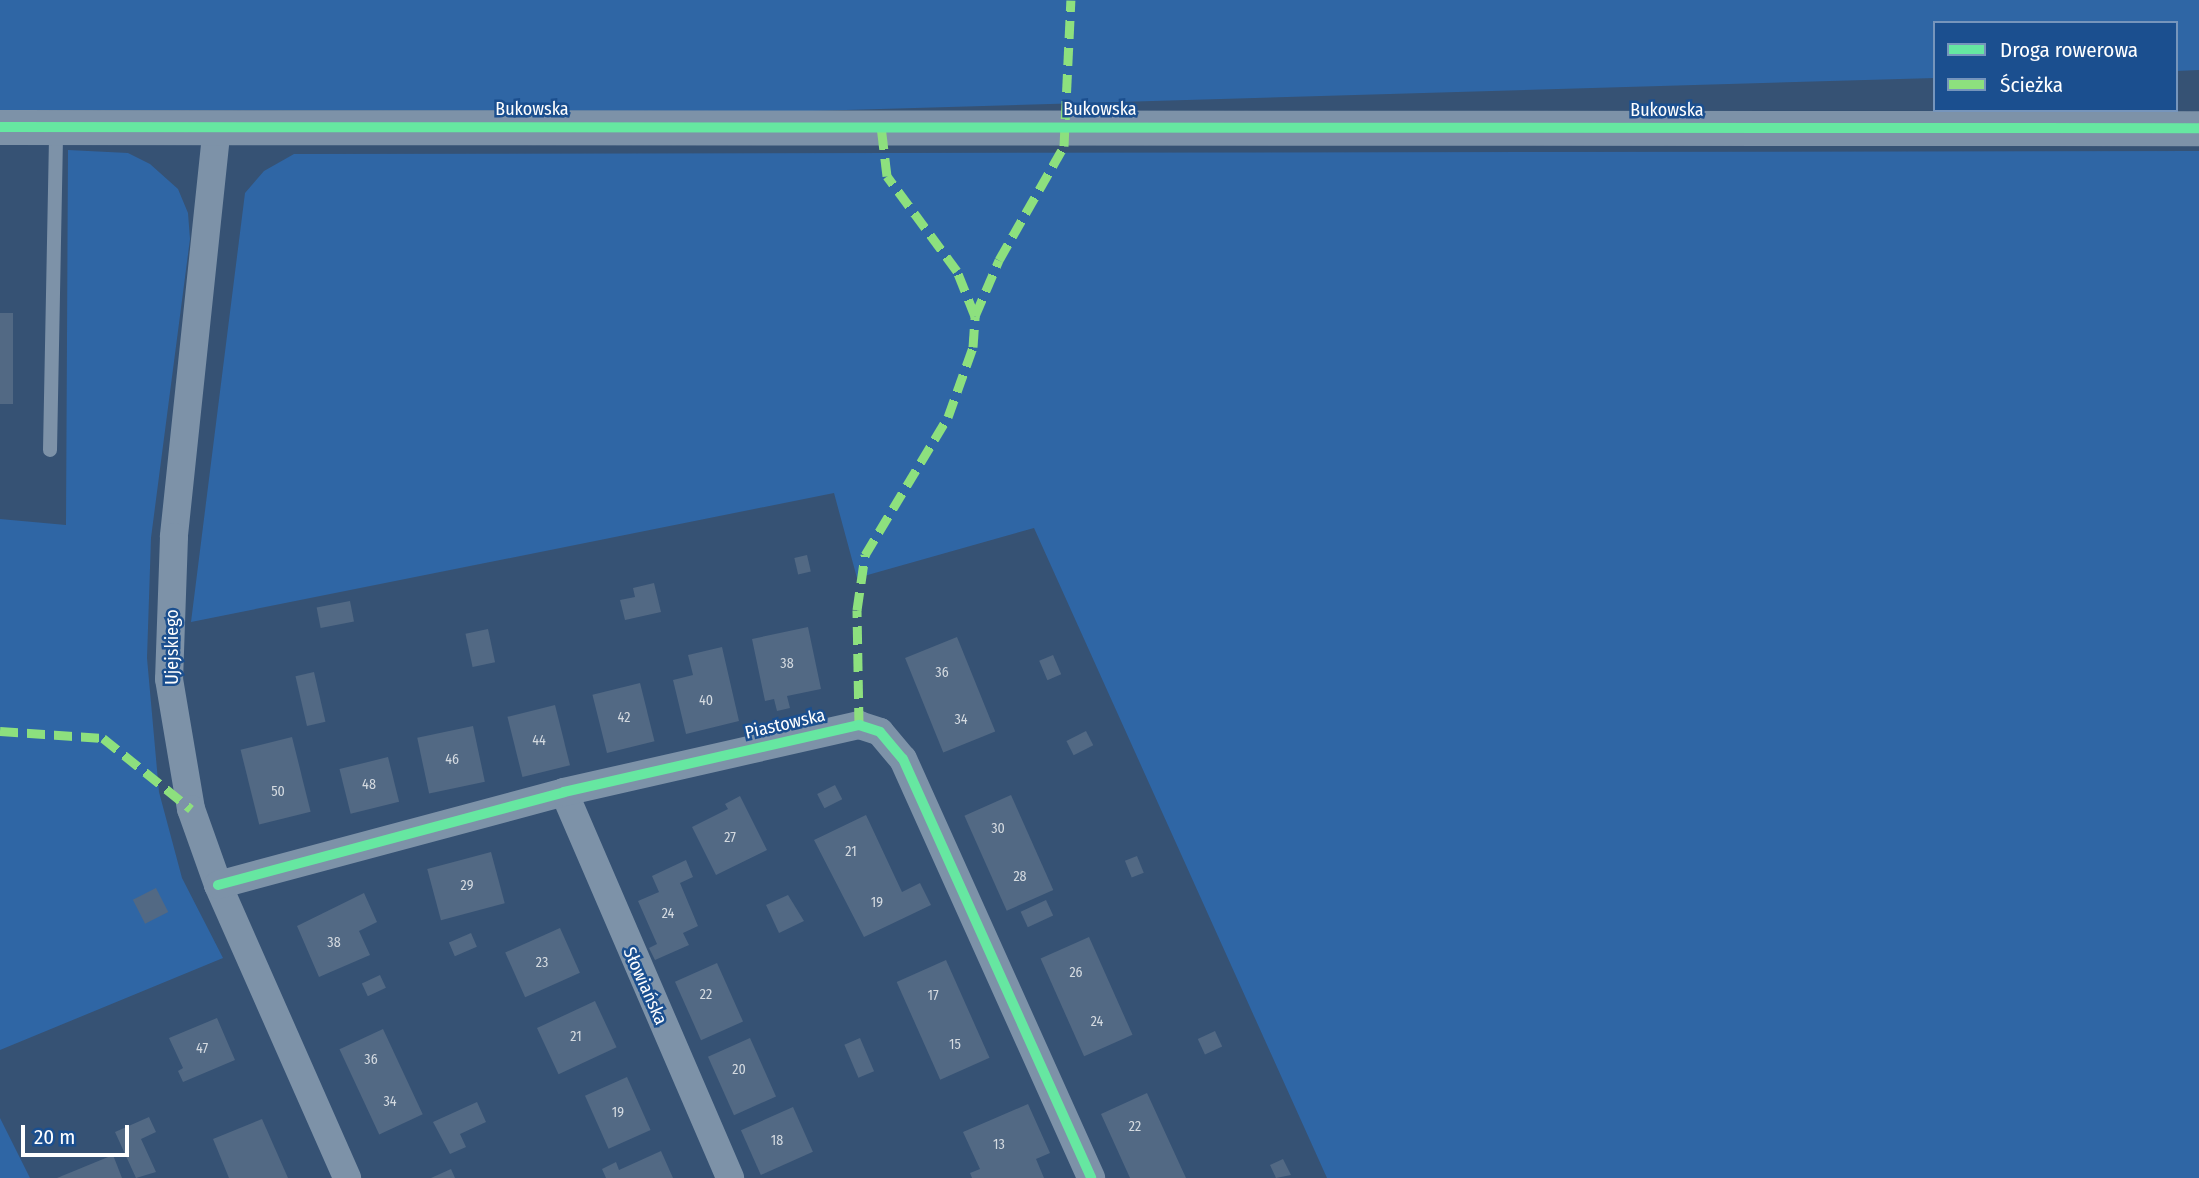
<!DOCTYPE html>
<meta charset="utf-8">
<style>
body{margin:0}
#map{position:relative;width:2199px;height:1178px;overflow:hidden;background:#365274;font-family:"Fira Sans Condensed",sans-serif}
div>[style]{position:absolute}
.green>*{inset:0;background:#2f66a5}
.building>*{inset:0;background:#526984;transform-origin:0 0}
.service>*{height:14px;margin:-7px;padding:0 7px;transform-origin:7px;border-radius:7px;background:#7d92a8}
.minor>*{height:28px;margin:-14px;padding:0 14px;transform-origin:14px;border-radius:14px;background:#7d92a8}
.tertiary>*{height:35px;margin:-17.5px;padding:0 17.5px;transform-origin:17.5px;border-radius:17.5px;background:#7d92a8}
.quiet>*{height:9px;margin-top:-4.5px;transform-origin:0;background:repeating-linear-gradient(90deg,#8de07e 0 18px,transparent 0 27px)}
.cycleway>*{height:10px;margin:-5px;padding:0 5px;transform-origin:5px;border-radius:5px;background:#66e7a1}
span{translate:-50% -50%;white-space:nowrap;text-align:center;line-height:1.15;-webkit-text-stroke:5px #1b4f8f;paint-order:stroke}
.number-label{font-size:14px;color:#d4dae0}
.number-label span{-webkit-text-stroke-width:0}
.street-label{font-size:18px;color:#fff}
.legend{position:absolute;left:1933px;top:21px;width:245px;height:91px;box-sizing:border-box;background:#1b4f8f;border:2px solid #7695bc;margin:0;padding:9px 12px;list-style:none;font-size:21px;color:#fff}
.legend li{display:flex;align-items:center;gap:14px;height:35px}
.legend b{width:35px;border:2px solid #7695bc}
.scale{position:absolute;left:21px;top:1125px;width:108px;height:32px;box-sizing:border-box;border:4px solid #fff;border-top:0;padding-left:9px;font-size:21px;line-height:24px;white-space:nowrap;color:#fff;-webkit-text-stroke:5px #1b4f8f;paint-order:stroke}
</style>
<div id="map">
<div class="green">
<i style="clip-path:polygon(0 0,2199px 0,2199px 70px,2176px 71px,2176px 23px,1935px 23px,1935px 78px,812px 111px,0 110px)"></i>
<i style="clip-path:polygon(68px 150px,128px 153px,150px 164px,178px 189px,188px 213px,190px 239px,151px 538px,147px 658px,159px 792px,182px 878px,223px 958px,0 1050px,0 519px,66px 525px)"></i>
<i style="clip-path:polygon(2199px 151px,2199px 1178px,1327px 1178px,1034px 528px,857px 578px,834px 493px,191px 622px,245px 193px,264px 171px,294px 154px)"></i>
<i style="clip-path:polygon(0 1118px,30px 1178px,0 1178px)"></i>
</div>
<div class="building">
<i style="left:0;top:313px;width:13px;height:91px"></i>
<i style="left:807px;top:555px;width:17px;height:13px;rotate:77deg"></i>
<i style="clip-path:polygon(654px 583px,661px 612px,625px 620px,620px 600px,635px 597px,633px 588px)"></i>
<i style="left:350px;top:601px;width:21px;height:34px;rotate:79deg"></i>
<i style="clip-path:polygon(808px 627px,821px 689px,787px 696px,790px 708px,777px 711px,774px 699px,765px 701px,752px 639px)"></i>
<i style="left:488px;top:629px;width:34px;height:23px;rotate:78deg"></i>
<i style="left:957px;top:637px;width:102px;height:56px;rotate:68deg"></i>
<i style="clip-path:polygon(722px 647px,739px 721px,686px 734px,673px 680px,693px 675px,688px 655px)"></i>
<i style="left:1053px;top:655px;width:21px;height:15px;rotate:67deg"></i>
<i style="left:314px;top:672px;width:51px;height:19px;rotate:77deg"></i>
<i style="left:640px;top:683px;width:60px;height:49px;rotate:76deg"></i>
<i style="left:555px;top:705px;width:62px;height:49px;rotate:76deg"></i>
<i style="left:473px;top:726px;width:57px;height:57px;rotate:78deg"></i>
<i style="left:1086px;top:731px;width:16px;height:22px;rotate:63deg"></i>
<i style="left:292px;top:737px;width:77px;height:53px;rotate:76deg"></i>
<i style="left:388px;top:757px;width:46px;height:50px;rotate:76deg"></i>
<i style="left:835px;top:785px;width:16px;height:20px;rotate:63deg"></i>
<i style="left:1011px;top:795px;width:104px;height:51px;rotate:66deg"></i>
<i style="clip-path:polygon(740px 796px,767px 850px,716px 875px,692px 827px,728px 809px,725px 804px)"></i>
<i style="clip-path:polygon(866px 815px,902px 892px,920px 883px,931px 905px,864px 937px,814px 840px)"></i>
<i style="left:491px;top:852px;width:53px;height:66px;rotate:75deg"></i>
<i style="left:1137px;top:856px;width:18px;height:13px;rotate:68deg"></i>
<i style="clip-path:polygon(686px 860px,693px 877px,680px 883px,698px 926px,683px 933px,689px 945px,655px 960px,649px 948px,657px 944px,638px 901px,659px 892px,652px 876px)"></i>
<i style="left:156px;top:888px;width:27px;height:26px;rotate:63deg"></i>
<i style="clip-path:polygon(364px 893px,377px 922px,359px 931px,370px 955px,319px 977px,297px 926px)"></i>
<i style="clip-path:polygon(788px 895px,804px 921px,779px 933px,766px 905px)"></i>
<i style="left:1046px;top:900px;width:17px;height:28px;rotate:65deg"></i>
<i style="left:560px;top:928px;width:49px;height:60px;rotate:66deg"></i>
<i style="left:471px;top:933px;width:15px;height:24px;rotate:67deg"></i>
<i style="left:1089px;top:937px;width:107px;height:53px;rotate:66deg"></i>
<i style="left:946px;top:960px;width:107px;height:54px;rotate:66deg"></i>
<i style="left:717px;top:963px;width:64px;height:46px;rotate:66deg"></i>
<i style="left:380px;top:975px;width:14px;height:20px;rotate:65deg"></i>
<i style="left:595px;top:1001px;width:51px;height:64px;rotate:65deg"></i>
<i style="clip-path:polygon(217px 1018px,235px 1060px,183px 1082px,178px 1071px,183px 1068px,169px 1038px)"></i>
<i style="left:383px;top:1029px;width:94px;height:48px;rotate:65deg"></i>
<i style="left:1215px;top:1031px;width:17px;height:19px;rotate:65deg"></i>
<i style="left:750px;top:1038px;width:64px;height:46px;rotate:66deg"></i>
<i style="left:860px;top:1038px;width:36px;height:17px;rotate:67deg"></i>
<i style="left:627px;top:1077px;width:58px;height:46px;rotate:66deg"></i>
<i style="clip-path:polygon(1147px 1093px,1169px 1141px,1186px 1178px,1130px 1178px,1101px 1114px)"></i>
<i style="clip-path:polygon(477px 1102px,486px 1122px,460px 1134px,466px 1147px,450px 1154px,433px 1122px)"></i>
<i style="clip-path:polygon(1028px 1104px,1050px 1153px,1036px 1159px,1044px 1178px,972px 1178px,970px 1173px,980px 1169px,963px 1132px)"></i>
<i style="left:793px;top:1107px;width:49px;height:57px;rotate:66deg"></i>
<i style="clip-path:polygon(149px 1117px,156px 1132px,141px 1139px,156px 1172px,136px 1178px,115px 1132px)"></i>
<i style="clip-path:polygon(262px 1119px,288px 1178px,229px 1178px,213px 1139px)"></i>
<i style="clip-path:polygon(661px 1151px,673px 1178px,606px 1178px,602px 1169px,616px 1162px,619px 1170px)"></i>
<i style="clip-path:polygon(113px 1155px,122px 1178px,57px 1178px)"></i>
<i style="clip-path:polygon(1283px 1159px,1291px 1175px,1276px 1178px,1270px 1165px)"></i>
<i style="clip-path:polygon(451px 1169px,455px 1178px,431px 1178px)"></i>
</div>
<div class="service">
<i style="left:50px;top:450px;width:323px;rotate:-88.9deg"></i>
</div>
<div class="minor">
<i style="left:217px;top:126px;width:413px;rotate:96deg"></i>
<i style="left:174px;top:537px;width:142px;rotate:92deg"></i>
<i style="left:169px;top:679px;width:132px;rotate:80.4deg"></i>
<i style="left:191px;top:809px;width:81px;rotate:70.4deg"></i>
<i style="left:218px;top:885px;width:320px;rotate:66.2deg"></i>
<i style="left:564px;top:792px;width:420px;rotate:66.7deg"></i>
<i style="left:218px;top:885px;width:358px;rotate:-15deg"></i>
<i style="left:564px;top:792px;width:303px;rotate:-12.8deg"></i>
<i style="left:859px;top:725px;width:22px;rotate:18deg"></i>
<i style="left:880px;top:732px;width:35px;rotate:50deg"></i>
<i style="left:903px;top:759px;width:459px;rotate:65.8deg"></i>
</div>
<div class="tertiary">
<i style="left:0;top:127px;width:2199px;rotate:0.03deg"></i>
</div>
<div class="quiet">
<i style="left:975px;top:316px;width:61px;rotate:-66.8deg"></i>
<i style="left:999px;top:260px;width:131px;rotate:-60.3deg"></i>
<i style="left:1064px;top:146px;width:146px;rotate:-87.3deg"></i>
<i style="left:859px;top:725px;width:115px;rotate:-91deg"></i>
<i style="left:857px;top:610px;width:56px;rotate:-81.7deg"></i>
<i style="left:865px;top:555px;width:161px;rotate:-59deg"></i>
<i style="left:948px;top:417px;width:74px;rotate:-70.3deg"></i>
<i style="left:973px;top:347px;width:31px;rotate:-86deg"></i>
<i style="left:975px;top:316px;width:48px;rotate:-111.8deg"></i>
<i style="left:957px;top:271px;width:118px;rotate:-126.4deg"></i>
<i style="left:887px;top:176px;width:50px;rotate:-96.8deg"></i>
<i style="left:0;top:731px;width:103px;rotate:3.9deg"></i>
<i style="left:103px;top:738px;width:113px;rotate:38.9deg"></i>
</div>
<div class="cycleway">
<i style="left:0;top:127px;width:2199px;rotate:0.03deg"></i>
<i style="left:218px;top:885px;width:358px;rotate:-15deg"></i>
<i style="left:564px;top:792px;width:303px;rotate:-12.8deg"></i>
<i style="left:859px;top:725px;width:22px;rotate:18deg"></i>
<i style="left:880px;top:732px;width:35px;rotate:50deg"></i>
<i style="left:903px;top:759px;width:459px;rotate:65.8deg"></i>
</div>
<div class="number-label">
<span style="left:787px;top:664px">38</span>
<span style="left:942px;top:673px">36</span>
<span style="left:706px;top:701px">40</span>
<span style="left:624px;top:718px">42</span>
<span style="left:961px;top:720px">34</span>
<span style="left:539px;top:741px">44</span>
<span style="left:452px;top:760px">46</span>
<span style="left:369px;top:785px">48</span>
<span style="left:278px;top:792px">50</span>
<span style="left:998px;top:829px">30</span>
<span style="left:730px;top:838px">27</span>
<span style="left:851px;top:852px">21</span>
<span style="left:1020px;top:877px">28</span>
<span style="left:467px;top:886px">29</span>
<span style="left:877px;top:903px">19</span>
<span style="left:668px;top:914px">24</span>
<span style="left:334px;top:943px">38</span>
<span style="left:542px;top:963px">23</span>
<span style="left:1076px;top:973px">26</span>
<span style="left:706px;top:995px">22</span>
<span style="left:933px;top:996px">17</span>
<span style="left:1097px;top:1022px">24</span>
<span style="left:576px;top:1037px">21</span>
<span style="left:955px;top:1045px">15</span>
<span style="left:202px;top:1049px">47</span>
<span style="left:371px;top:1060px">36</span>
<span style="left:739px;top:1070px">20</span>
<span style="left:390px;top:1102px">34</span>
<span style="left:618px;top:1113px">19</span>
<span style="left:1135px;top:1127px">22</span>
<span style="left:777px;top:1141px">18</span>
<span style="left:999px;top:1145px">13</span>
</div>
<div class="street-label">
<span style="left:532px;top:109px">Bukowska</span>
<span style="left:1100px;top:109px">Bukowska</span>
<span style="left:1667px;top:110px">Bukowska</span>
<span style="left:172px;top:647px;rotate:-90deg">Ujejskiego</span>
<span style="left:785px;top:724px;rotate:-13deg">Piastowska</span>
<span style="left:645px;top:986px;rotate:66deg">Słowiańska</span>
</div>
<ul class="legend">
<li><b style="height:9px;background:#66e7a1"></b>Droga rowerowa</li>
<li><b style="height:9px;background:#8de07e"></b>Ścieżka</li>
</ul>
<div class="scale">20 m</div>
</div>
